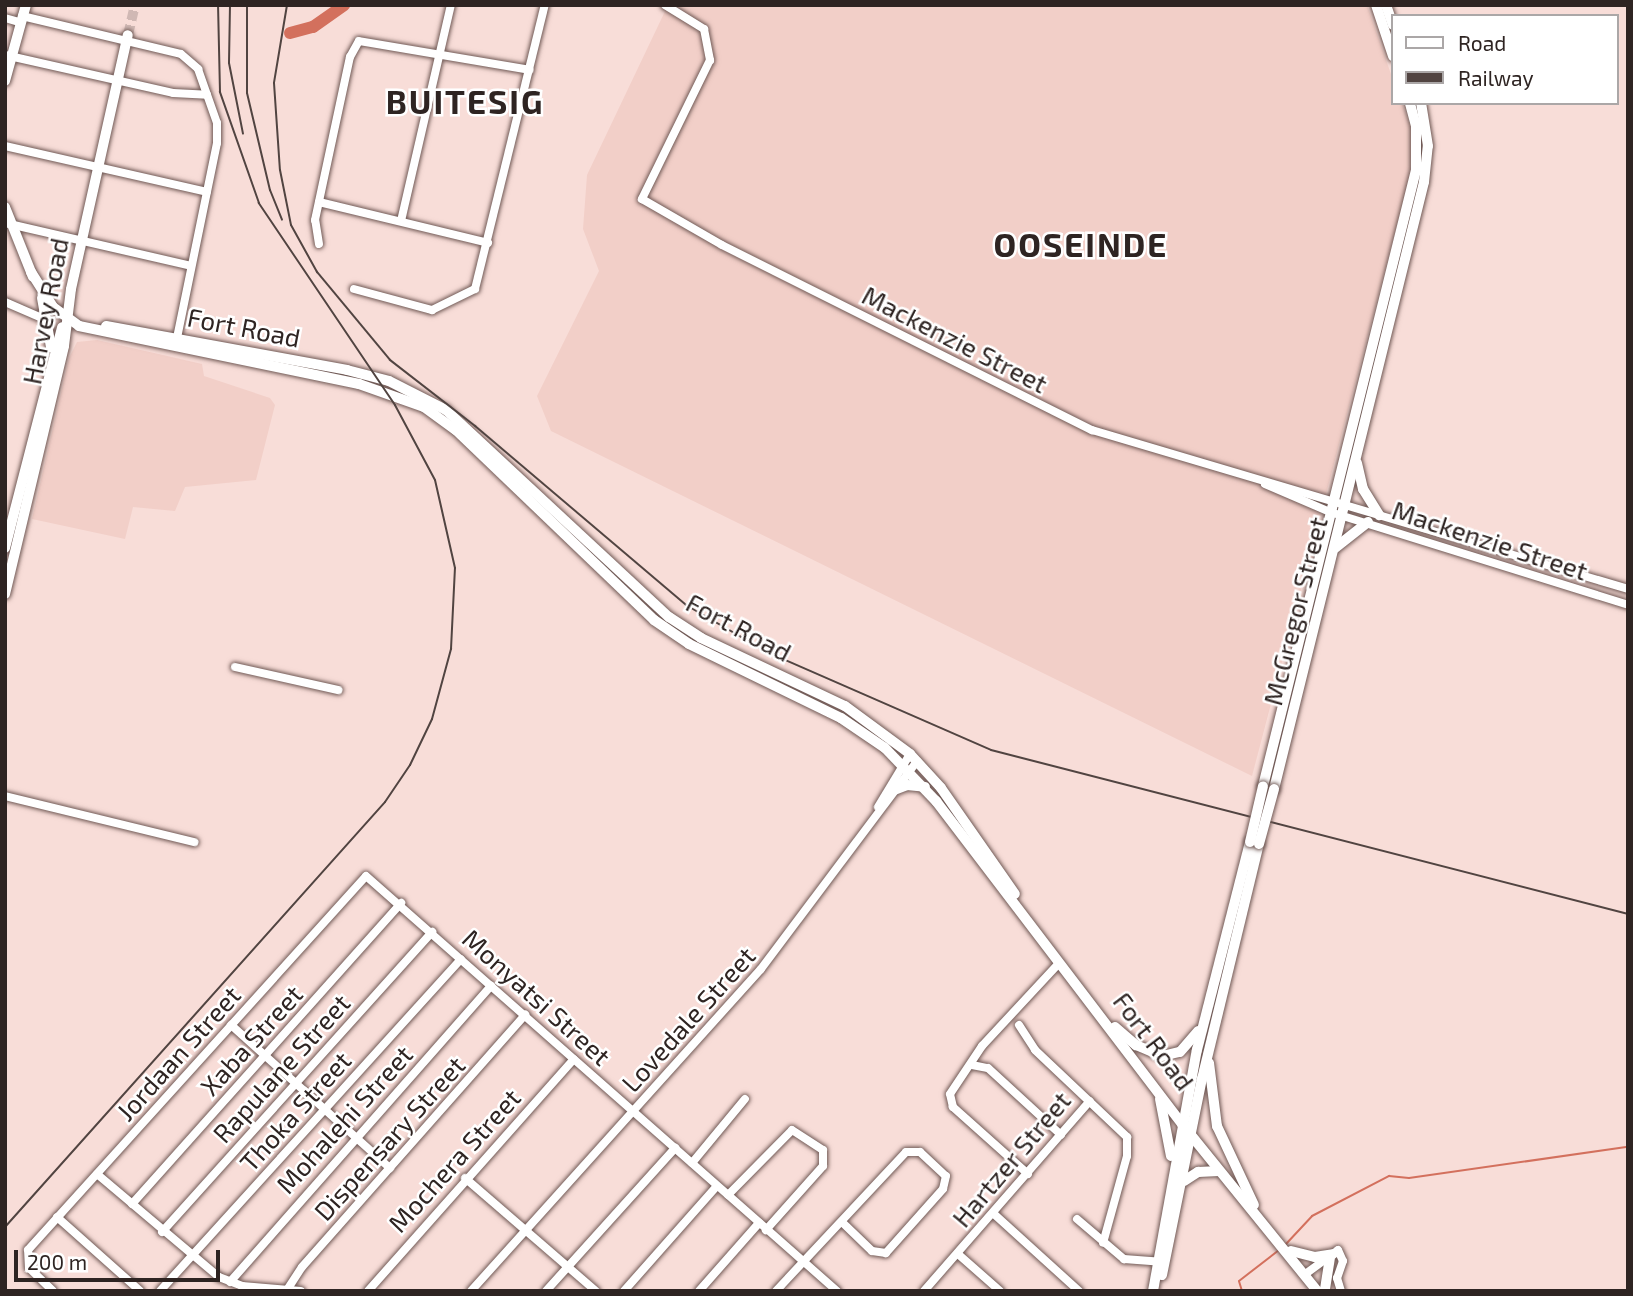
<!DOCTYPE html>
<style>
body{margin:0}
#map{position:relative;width:1633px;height:1296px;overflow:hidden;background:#f8ddd8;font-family:"Exo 2",sans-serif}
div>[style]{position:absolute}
.built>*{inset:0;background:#f2cfc8}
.stream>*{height:2px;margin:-1px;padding:0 1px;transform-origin:1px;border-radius:1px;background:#d3705d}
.river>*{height:12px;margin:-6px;padding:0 6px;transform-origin:6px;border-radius:6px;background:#d3705d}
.major-tunnel>*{height:10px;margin-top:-5px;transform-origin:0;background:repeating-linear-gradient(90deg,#d0b8b4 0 10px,transparent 0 15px)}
.roads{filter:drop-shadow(0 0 2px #705955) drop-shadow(0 0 2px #705955)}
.minor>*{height:8px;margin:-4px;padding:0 4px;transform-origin:4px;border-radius:4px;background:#fff}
.major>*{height:10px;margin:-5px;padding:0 5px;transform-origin:5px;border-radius:5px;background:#fff}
.rail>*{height:2px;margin:-1px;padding:0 1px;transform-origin:1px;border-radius:1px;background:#514441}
.bridges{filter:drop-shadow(0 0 2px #705955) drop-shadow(0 0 2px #705955)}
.major-bridge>*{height:10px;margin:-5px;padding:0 5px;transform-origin:5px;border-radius:5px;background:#fff}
span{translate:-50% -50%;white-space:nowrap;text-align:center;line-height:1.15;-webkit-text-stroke:5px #fff;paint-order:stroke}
.street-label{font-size:26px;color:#2e2422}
.district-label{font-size:33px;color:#2e2422;font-weight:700;letter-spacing:2px}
.frame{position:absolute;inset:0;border:7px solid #2e2422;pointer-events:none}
.legend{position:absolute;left:1391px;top:14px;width:228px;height:91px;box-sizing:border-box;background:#fff;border:2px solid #aba7a7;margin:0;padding:9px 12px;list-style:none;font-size:21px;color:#2e2422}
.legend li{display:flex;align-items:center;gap:14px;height:35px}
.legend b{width:35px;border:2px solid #aba7a7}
.scale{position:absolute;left:14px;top:1250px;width:206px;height:32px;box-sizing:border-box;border:4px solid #2e2422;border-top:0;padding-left:9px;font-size:21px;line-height:24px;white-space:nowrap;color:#2e2422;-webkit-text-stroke:5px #fff;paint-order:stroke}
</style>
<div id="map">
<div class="built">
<i style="clip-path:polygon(668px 5px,1367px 5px,1393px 80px,1393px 103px,1402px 103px,1413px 135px,1409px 178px,1252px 776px,551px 431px,537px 396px,599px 271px,583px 229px,587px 175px)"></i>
<i style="clip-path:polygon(97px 340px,202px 364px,204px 376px,270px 398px,275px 405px,256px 480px,185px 487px,175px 511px,133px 507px,125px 539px,32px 519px,69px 358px,77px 342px)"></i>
</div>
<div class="stream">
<i style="left:1286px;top:1244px;width:38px;rotate:-47deg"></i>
<i style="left:1312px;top:1216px;width:87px;rotate:-27.5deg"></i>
<i style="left:1389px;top:1176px;width:20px;rotate:6deg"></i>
<i style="left:1409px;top:1178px;width:221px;rotate:-8.1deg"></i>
<i style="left:1242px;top:1291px;width:10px;rotate:-107deg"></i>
<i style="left:1239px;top:1281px;width:51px;rotate:-37.8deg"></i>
</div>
<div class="river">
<i style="left:290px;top:33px;width:24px;rotate:-15deg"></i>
<i style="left:313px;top:27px;width:38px;rotate:-35deg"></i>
</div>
<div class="major-tunnel">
<i style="left:128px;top:35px;width:31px;rotate:-77deg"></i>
</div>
<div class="roads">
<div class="minor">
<i style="left:665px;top:5px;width:46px;rotate:31.6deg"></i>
<i style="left:704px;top:29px;width:32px;rotate:79deg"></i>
<i style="left:710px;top:60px;width:155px;rotate:116.1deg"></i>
<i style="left:642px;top:199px;width:92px;rotate:29.9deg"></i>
<i style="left:722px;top:245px;width:414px;rotate:26.6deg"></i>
<i style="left:1092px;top:430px;width:559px;rotate:16.52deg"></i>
<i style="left:22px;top:16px;width:163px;rotate:13.4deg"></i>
<i style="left:181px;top:54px;width:23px;rotate:41deg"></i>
<i style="left:198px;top:69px;width:57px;rotate:70.6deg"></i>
<i style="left:217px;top:123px;width:20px;rotate:90deg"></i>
<i style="left:217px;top:143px;width:204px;rotate:101.6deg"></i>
<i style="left:5px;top:18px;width:15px;rotate:16deg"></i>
<i style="left:5px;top:55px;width:172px;rotate:12.7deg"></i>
<i style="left:173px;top:93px;width:34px;rotate:3deg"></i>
<i style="left:5px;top:146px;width:207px;rotate:12.8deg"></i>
<i style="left:319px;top:202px;width:174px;rotate:13.6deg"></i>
<i style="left:401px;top:221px;width:222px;rotate:-77deg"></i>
<i style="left:5px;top:223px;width:191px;rotate:13deg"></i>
<i style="left:319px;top:244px;width:24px;rotate:-99deg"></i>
<i style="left:315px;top:220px;width:167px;rotate:-77.9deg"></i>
<i style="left:350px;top:57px;width:18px;rotate:-61deg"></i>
<i style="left:359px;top:41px;width:173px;rotate:9.6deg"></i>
<i style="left:354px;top:289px;width:81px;rotate:15.1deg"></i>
<i style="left:432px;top:310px;width:48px;rotate:-26deg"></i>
<i style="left:475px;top:289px;width:292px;rotate:-76.2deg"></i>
<i style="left:5px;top:302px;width:48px;rotate:23.4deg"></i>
<i style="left:1265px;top:484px;width:71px;rotate:23.3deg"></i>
<i style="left:1330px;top:512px;width:312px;rotate:17.3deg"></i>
<i style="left:235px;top:667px;width:106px;rotate:12.6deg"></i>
<i style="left:5px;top:796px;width:195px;rotate:13.7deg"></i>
<i style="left:878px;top:807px;width:62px;rotate:-58.9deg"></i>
<i style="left:231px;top:1025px;width:214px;rotate:42deg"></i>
<i style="left:1019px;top:1025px;width:30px;rotate:57deg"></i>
<i style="left:1035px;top:1050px;width:127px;rotate:43.4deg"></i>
<i style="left:1127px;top:1137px;width:19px;rotate:90deg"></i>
<i style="left:1127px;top:1156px;width:90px;rotate:105.4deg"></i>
<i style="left:972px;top:1065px;width:16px;rotate:11deg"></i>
<i style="left:988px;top:1068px;width:99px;rotate:42.5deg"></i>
<i style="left:692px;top:1163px;width:83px;rotate:-50.4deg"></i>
<i style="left:97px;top:1174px;width:160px;rotate:40.2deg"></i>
<i style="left:219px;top:1277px;width:25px;rotate:21deg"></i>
<i style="left:242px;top:1286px;width:59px;rotate:4.8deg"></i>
<i style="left:1028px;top:1174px;width:101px;rotate:-138.2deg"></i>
<i style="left:953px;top:1107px;width:13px;rotate:-103deg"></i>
<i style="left:950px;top:1094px;width:58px;rotate:-56.3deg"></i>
<i style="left:982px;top:1046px;width:113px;rotate:-47.1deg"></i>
<i style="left:465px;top:1178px;width:173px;rotate:40.8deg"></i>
<i style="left:728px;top:1195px;width:91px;rotate:-45.4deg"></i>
<i style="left:792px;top:1130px;width:37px;rotate:33deg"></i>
<i style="left:823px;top:1150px;width:16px;rotate:90deg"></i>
<i style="left:823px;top:1166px;width:86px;rotate:131.7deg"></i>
<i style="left:132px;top:1204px;width:404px;rotate:-48.2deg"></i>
<i style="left:994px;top:1214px;width:115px;rotate:42.2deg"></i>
<i style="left:57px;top:1217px;width:111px;rotate:41.7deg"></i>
<i style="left:1077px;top:1219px;width:62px;rotate:40.4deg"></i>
<i style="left:1124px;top:1259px;width:40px;rotate:4.3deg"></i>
<i style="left:162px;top:1232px;width:404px;rotate:-48deg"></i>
<i style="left:958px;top:1254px;width:56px;rotate:41.4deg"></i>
<i style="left:1304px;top:1275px;width:42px;rotate:-36.3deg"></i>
<i style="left:1338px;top:1250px;width:12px;rotate:66deg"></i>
<i style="left:1343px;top:1261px;width:18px;rotate:109deg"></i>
<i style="left:1337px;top:1278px;width:14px;rotate:73deg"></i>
<i style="left:230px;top:1282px;width:395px;rotate:-48.6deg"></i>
<i style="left:287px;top:1290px;width:27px;rotate:-57deg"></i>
<i style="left:302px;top:1267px;width:337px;rotate:-48.5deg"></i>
<i style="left:53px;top:1291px;width:33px;rotate:-136deg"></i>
<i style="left:29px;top:1268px;width:18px;rotate:-93deg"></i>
<i style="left:28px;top:1250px;width:504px;rotate:-47.89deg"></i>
<i style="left:366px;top:876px;width:628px;rotate:41.38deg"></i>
<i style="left:160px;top:1291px;width:448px;rotate:-47.8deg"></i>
<i style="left:368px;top:1291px;width:310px;rotate:-48.4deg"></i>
<i style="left:471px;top:1291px;width:433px;rotate:-48deg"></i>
<i style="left:761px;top:969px;width:260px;rotate:-53.1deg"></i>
<i style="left:546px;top:1291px;width:193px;rotate:-47.9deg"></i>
<i style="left:624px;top:1291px;width:140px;rotate:-48.5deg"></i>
<i style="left:699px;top:1291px;width:91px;rotate:-48.6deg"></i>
<i style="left:776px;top:1291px;width:190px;rotate:-46.9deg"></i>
<i style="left:906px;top:1152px;width:14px"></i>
<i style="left:920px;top:1152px;width:35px;rotate:43deg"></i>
<i style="left:946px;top:1176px;width:13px;rotate:103deg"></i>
<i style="left:943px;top:1189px;width:86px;rotate:131.7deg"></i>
<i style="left:886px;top:1253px;width:14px;rotate:-172deg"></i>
<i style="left:872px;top:1251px;width:42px;rotate:-136deg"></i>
<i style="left:924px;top:1291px;width:252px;rotate:-48.9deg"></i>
</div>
<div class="major">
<i style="left:1376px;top:5px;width:54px;rotate:71.6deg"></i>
<i style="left:1386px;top:5px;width:21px;rotate:71deg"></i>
<i style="left:5px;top:81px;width:79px;rotate:-74.6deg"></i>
<i style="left:5px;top:207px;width:75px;rotate:68.2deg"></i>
<i style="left:31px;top:272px;width:41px;rotate:57.8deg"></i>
<i style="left:53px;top:307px;width:32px;rotate:36deg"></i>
<i style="left:79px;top:326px;width:286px;rotate:11.7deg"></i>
<i style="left:359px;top:384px;width:69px;rotate:19.5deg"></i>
<i style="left:424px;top:407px;width:39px;rotate:36deg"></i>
<i style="left:456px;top:430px;width:274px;rotate:43.8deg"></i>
<i style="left:654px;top:620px;width:42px;rotate:34.4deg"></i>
<i style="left:689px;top:644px;width:169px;rotate:26deg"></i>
<i style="left:841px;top:718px;width:53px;rotate:34.3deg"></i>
<i style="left:885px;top:748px;width:74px;rotate:46.1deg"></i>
<i style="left:936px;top:801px;width:406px;rotate:52.7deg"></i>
<i style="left:1182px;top:1124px;width:215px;rotate:51deg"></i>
<i style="left:42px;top:298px;width:50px;rotate:79.6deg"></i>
<i style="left:106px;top:326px;width:245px;rotate:10.3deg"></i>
<i style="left:347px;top:370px;width:43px;rotate:14.7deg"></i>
<i style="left:389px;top:381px;width:64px;rotate:27deg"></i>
<i style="left:446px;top:410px;width:304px;rotate:42.9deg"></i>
<i style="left:669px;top:617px;width:38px;rotate:33deg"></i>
<i style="left:701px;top:638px;width:159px;rotate:25.3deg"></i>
<i style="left:845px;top:706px;width:81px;rotate:36.4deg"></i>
<i style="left:910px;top:754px;width:46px;rotate:47.6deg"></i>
<i style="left:941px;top:788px;width:129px;rotate:55.1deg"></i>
<i style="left:1357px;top:463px;width:27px;rotate:77deg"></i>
<i style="left:1363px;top:489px;width:31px;rotate:58deg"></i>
<i style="left:5px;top:548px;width:228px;rotate:-75.5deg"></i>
<i style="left:1335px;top:548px;width:42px;rotate:-38.2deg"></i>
<i style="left:5px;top:594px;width:255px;rotate:-76.6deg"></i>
<i style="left:64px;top:346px;width:57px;rotate:-83deg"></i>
<i style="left:71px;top:289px;width:260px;rotate:-77.4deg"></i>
<i style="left:1263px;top:786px;width:635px;rotate:-76.05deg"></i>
<i style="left:1416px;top:170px;width:44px;rotate:-90deg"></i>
<i style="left:1416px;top:126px;width:24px;rotate:-105deg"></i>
<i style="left:1274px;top:789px;width:625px;rotate:-76.12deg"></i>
<i style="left:1424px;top:182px;width:36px;rotate:-84deg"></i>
<i style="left:1428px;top:146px;width:44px;rotate:-99.2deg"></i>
<i style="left:894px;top:790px;width:14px;rotate:-21deg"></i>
<i style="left:907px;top:785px;width:18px;rotate:6deg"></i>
<i style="left:1115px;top:1027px;width:28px;rotate:41deg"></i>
<i style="left:1136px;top:1045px;width:28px;rotate:23deg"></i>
<i style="left:1162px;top:1056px;width:18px;rotate:-13deg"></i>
<i style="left:1180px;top:1052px;width:28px;rotate:-49deg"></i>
<i style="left:1209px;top:1063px;width:64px;rotate:82.8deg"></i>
<i style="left:1217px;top:1126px;width:87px;rotate:64.9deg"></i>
<i style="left:1160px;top:1099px;width:58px;rotate:79.1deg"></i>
<i style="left:1184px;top:1181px;width:17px;rotate:-33deg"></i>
<i style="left:1198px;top:1172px;width:21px;rotate:-3deg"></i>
<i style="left:1291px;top:1251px;width:25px;rotate:14deg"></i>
<i style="left:1315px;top:1257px;width:18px;rotate:-9deg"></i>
<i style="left:1162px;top:1275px;width:200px;rotate:-78.5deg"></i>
<i style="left:1202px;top:1079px;width:242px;rotate:-76.4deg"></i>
<i style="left:1325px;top:1289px;width:33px;rotate:-81deg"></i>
<i style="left:1153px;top:1291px;width:245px;rotate:-79.7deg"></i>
<i style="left:1197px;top:1050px;width:215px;rotate:-75.7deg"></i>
</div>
</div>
<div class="rail">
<i style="left:230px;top:5px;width:58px;rotate:91deg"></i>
<i style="left:229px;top:63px;width:72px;rotate:78.8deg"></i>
<i style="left:247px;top:5px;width:88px;rotate:90deg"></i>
<i style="left:247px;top:93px;width:100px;rotate:76.7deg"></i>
<i style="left:270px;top:190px;width:32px;rotate:68deg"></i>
<i style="left:287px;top:5px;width:79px;rotate:99.5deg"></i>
<i style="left:274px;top:83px;width:87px;rotate:86.1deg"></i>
<i style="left:280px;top:170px;width:56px;rotate:78.7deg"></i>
<i style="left:291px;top:225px;width:54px;rotate:61deg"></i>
<i style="left:317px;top:272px;width:114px;rotate:50.3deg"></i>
<i style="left:390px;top:360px;width:108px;rotate:37.8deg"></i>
<i style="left:475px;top:426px;width:277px;rotate:40.3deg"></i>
<i style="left:686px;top:605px;width:94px;rotate:30.1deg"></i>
<i style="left:767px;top:652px;width:244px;rotate:23.6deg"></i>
<i style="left:991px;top:750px;width:658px;rotate:14.44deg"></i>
<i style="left:5px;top:1227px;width:570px;rotate:-48.2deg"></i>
<i style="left:385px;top:802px;width:45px;rotate:-56deg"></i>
<i style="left:410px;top:765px;width:51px;rotate:-64.4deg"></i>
<i style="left:432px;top:719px;width:73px;rotate:-74.8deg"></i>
<i style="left:451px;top:649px;width:81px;rotate:-87.2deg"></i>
<i style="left:455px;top:568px;width:90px;rotate:-102.8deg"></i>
<i style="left:435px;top:480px;width:85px;rotate:-118.1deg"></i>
<i style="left:395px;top:405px;width:244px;rotate:-124deg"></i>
<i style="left:259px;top:203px;width:118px;rotate:-109.4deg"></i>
<i style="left:220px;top:92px;width:87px;rotate:-91.3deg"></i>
</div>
<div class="bridges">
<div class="major-bridge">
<i style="left:1250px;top:842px;width:57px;rotate:-76.9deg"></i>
<i style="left:1259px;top:844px;width:57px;rotate:-74.7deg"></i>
</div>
</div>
<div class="street-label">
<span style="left:45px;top:311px;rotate:-79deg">Harvey Road</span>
<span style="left:244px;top:327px;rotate:11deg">Fort Road</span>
<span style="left:955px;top:339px;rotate:27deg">Mackenzie Street</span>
<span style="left:1490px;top:540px;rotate:18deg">Mackenzie Street</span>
<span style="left:1295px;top:611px;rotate:-76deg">McGregor Street</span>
<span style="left:739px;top:627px;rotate:28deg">Fort Road</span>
<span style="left:537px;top:997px;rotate:42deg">Monyatsi Street</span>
<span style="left:688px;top:1019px;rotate:-48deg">Lovedale Street</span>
<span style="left:251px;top:1040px;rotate:-48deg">Xaba Street</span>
<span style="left:1154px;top:1041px;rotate:53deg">Fort Road</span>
<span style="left:178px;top:1053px;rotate:-48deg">Jordaan Street</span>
<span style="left:281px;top:1068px;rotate:-48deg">Rapulane Street</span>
<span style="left:295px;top:1111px;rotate:-48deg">Thoka Street</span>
<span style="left:344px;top:1119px;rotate:-48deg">Mohalehi Street</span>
<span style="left:389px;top:1138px;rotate:-48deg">Dispensary Street</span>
<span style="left:1011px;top:1159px;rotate:-50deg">Hartzer Street</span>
<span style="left:454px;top:1160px;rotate:-48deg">Mochera Street</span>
</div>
<div class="district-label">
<span style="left:465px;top:102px">BUITESIG</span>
<span style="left:1081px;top:245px">OOSEINDE</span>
</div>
<div class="frame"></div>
<ul class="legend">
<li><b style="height:9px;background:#fff"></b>Road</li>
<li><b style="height:9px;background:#514441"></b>Railway</li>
</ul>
<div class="scale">200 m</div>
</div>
